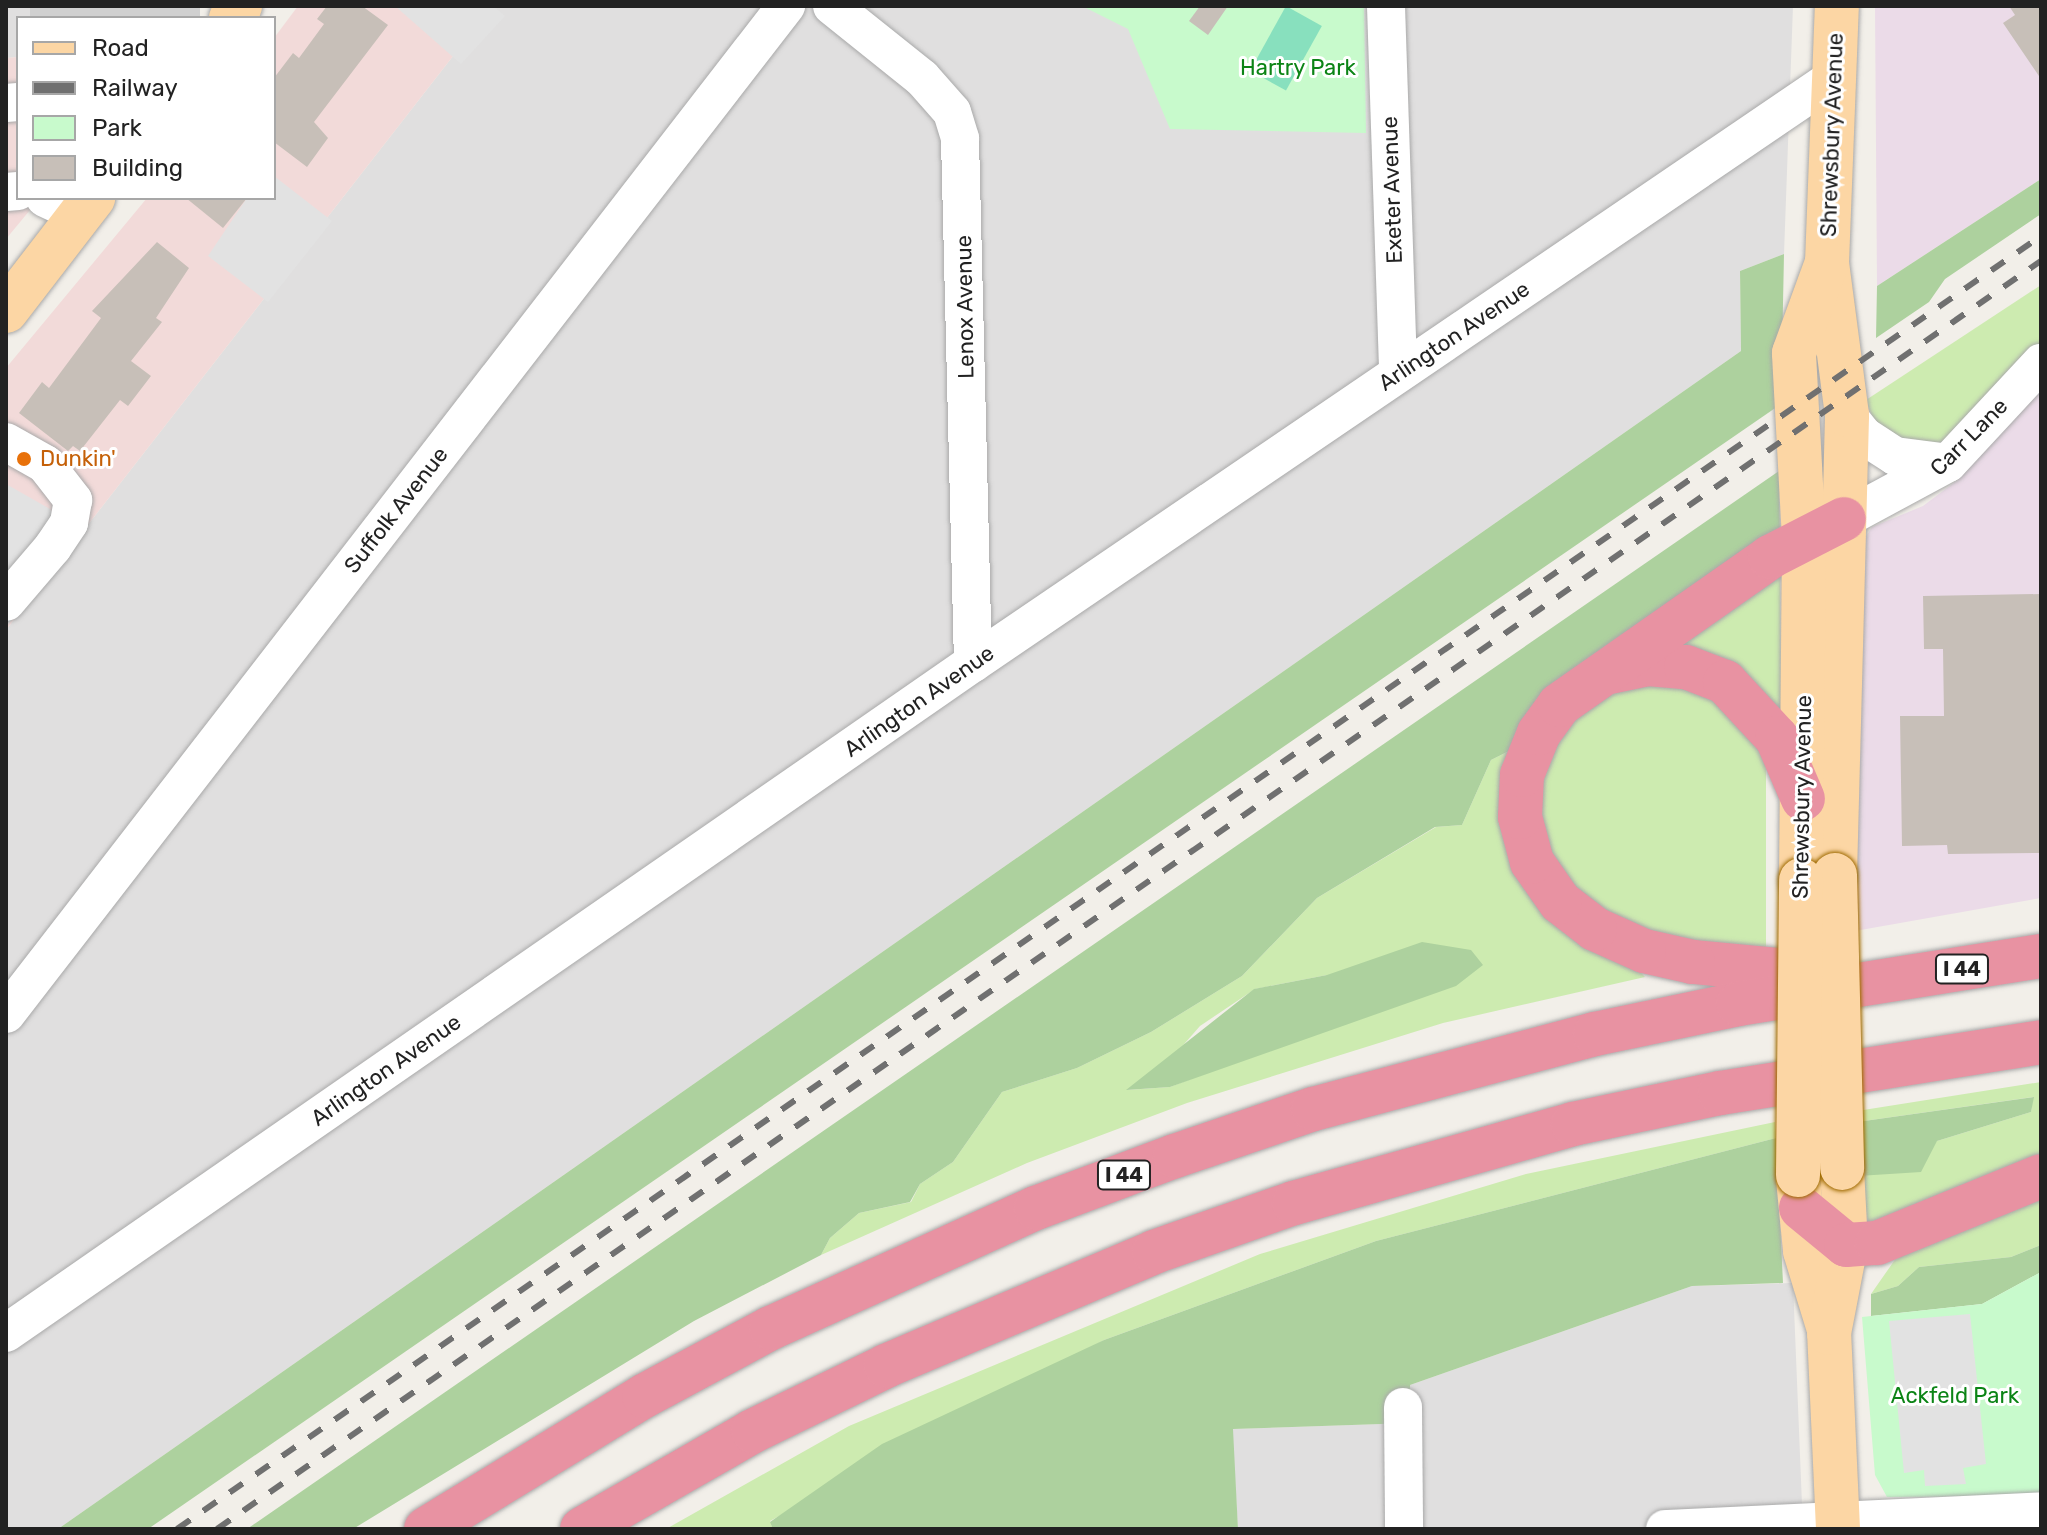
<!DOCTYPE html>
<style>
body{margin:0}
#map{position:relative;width:2047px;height:1535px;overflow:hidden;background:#f2efe9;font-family:Rubik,sans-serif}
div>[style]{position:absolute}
.residential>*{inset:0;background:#e0dfdf}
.commercial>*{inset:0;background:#f2dad9}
.industrial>*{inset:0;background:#ebdbe8}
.religious>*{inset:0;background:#d0d0d0;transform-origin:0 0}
.grass>*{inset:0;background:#cdebb0}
.forest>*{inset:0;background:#add19e}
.park>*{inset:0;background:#c8facc}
.pitch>*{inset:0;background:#88e0be;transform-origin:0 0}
.parking>*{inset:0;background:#e2e2e2}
.building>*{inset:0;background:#c7bfb8}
.roads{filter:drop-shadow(0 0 2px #a9a9a9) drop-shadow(0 0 2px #a9a9a9)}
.minor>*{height:38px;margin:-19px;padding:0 19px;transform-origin:19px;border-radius:19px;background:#fff}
.major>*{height:44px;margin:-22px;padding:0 22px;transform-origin:22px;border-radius:22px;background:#fcd6a4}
.highway>*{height:44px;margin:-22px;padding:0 22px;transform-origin:22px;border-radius:22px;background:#e892a2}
.rail>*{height:6px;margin-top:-3px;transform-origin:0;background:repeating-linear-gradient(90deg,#707070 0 16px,transparent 0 32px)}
.bridges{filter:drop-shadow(0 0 2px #a06b00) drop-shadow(0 0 2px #a06b00)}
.major-bridge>*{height:44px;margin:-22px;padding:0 22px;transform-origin:22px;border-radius:22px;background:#fcd6a4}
.dots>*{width:22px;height:22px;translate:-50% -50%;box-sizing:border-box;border:4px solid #fff;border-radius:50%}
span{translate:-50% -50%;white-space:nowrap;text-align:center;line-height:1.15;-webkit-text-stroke:6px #fff;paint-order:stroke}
.shield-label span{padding:2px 6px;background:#fff;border:2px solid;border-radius:6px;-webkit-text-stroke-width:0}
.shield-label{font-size:20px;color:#222;font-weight:700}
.park-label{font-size:22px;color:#0c8416}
.street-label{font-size:22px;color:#222}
.food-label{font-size:22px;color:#c56008}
.left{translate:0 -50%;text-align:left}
.frame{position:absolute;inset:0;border:8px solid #222;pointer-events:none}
.legend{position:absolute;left:16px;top:16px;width:260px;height:184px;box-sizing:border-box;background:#fff;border:2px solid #a7a7a7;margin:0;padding:10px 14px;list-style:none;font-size:24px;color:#222}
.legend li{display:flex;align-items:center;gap:16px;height:40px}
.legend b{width:40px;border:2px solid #a7a7a7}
</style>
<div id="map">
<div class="residential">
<i style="clip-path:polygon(6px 6px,30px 6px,31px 18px,18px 18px,18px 57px,6px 58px)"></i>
<i style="clip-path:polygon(492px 6px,1793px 6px,1784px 254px,1740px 271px,1741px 351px,58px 1529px,6px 1529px,6px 630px)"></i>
<i style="clip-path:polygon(1793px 1283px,1803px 1529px,1238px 1529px,1232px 1429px,1410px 1423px,1410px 1385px,1692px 1286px)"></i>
</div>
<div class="commercial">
<i style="clip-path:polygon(298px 6px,492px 6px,6px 630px,6px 368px,147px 198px,274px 198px,274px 38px)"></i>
<i style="clip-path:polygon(18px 57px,18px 198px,40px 198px,6px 239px,6px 58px)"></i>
</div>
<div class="industrial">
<i style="clip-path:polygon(1875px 6px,2041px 6px,2041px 179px,1877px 286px)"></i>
<i style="clip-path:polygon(2041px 378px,2041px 898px,1855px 931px,1859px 548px,1872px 527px,1923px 506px,1959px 479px)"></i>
</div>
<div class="religious">
<i style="left:30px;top:6px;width:170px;height:12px"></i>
</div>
<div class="grass">
<i style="clip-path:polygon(2041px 285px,2041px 342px,1944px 443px,1903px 444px,1874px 422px,1866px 400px)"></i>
<i style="clip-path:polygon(1780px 567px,1781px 720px,1673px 653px)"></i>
<i style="clip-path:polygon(1669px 678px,1741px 710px,1766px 761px,1766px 951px,1705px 953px,1615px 922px,1559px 875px,1542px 834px,1537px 793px,1565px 724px,1634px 679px)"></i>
<i style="clip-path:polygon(evenodd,1517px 747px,1507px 828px,1645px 977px,1443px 1023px,1187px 1103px,1027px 1163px,821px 1255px,830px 1238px,859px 1213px,911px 1202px,920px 1184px,953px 1162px,1002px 1092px,1077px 1068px,1151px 1032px,1242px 976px,1317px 898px,1436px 827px,1462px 825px,1491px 760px,1517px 747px,1327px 975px,1258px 1053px,1170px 1087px,1127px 1090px,1171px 1059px,1200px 1026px,1255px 989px,1327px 975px)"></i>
<i style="clip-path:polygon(2041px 1082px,2041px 1162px,1884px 1225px,1868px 1221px,1858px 1176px,1937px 1141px,2031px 1112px,2033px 1097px,1857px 1122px,1857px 1111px)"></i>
<i style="clip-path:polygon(1775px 1122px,1776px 1138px,1376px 1241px,1104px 1340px,770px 1521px,773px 1529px,666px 1529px,849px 1426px,1260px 1254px,1526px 1174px)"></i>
<i style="clip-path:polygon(2041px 1188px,2041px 1245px,2011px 1257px,1919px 1267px,1898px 1286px,1871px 1294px,1901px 1251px)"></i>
</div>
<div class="forest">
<i style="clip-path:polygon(2041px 179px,2041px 214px,1945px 279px,1929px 302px,1876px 338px,1877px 286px)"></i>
<i style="clip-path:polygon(1784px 254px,1781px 404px,148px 1529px,58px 1529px,1741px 351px,1740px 271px)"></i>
<i style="clip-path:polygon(1779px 471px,1780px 537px,1517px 747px,1491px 760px,1462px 825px,1435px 827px,1317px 898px,1242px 976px,1151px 1032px,1077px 1068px,1002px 1092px,953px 1162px,920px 1184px,910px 1202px,859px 1213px,830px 1238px,821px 1255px,694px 1321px,353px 1529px,247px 1529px)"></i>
<i style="clip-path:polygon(1422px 942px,1471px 950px,1483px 965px,1456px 986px,1170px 1087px,1126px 1090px,1254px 989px,1327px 975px)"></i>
<i style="clip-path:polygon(2034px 1097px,2031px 1112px,1937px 1141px,1921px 1172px,1858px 1176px,1857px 1122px)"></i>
<i style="clip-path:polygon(1776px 1138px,1783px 1283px,1692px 1286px,1410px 1385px,1411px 1423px,1233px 1429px,1238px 1529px,773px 1529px,770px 1522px,882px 1444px,1104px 1340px,1376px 1241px)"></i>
<i style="clip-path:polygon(2041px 1245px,2041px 1272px,1982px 1304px,1871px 1316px,1871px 1294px,1898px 1286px,1919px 1267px,2011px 1257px)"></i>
</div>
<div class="park">
<i style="clip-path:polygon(1082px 6px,1364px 6px,1366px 133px,1170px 129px,1128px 29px)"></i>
<i style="clip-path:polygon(2041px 1272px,2041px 1496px,1887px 1497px,1875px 1475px,1862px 1317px,1982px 1304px)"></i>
</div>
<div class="pitch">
<i style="left:1286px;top:6px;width:41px;height:74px;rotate:29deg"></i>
</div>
<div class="parking">
<i style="clip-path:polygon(395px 6px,493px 6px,505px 16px,461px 64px)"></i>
<i style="clip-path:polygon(274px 176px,332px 221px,268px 302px,208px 256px,247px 198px,274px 198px)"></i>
<i style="clip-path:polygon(6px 484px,50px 509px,72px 544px,6px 627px)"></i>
<i style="clip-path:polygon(1970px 1314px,1986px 1464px,1963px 1468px,1966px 1484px,1925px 1486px,1924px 1470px,1904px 1473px,1889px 1321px)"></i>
</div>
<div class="building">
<i style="clip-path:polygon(327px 6px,362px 6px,388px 25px,314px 122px,328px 138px,307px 167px,274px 142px,274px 78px,293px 53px,299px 58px,324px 24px,317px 19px)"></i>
<i style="clip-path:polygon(1200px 6px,1228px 6px,1208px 35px,1189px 21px)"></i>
<i style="clip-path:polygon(2009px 6px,2041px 6px,2041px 79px,2003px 23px,2015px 15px)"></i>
<i style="clip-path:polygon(186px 198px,247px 198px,223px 228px)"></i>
<i style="clip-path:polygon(157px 242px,189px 268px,156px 318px,162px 322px,131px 361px,151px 376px,128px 406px,120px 400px,80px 451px,73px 446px,68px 451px,19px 413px,42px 382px,49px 388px,101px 318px,92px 311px)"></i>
<i style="clip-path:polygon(2041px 594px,2041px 853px,1948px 854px,1947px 845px,1902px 846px,1900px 716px,1944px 716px,1943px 649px,1924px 649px,1923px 596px)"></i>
</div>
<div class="roads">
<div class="minor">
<i style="left:832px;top:6px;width:115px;rotate:38.7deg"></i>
<i style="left:922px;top:78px;width:45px;rotate:48.6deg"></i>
<i style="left:952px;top:112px;width:28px;rotate:73deg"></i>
<i style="left:960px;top:139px;width:524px;rotate:88.58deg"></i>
<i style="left:1386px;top:6px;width:367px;rotate:88.1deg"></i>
<i style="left:6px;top:103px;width:12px;rotate:-5deg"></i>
<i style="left:6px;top:192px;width:12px;rotate:-5deg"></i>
<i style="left:45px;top:198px;width:38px;rotate:25deg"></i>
<i style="left:1847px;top:415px;width:27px;rotate:51deg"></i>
<i style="left:1864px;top:436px;width:37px;rotate:33deg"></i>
<i style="left:1895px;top:456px;width:53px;rotate:7.5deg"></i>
<i style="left:6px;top:442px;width:45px;rotate:29.4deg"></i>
<i style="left:45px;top:464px;width:46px;rotate:52.1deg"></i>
<i style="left:73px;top:500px;width:23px;rotate:100deg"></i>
<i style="left:69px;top:523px;width:29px;rotate:124deg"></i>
<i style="left:53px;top:547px;width:72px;rotate:130.5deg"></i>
<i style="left:1844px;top:519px;width:118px;rotate:-28.3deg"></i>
<i style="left:1948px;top:463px;width:137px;rotate:-47.1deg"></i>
<i style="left:6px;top:1014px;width:1275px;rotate:-52.27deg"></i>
<i style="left:6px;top:1333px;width:1176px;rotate:-34.72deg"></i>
<i style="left:973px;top:663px;width:1044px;rotate:-34.22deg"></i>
<i style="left:1403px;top:1407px;width:122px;rotate:89.5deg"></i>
<i style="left:1665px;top:1529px;width:376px;rotate:-2.7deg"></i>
</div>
<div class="major">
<i style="left:231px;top:18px;width:15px;rotate:-53deg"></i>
<i style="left:6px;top:311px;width:143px;rotate:-52.4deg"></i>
<i style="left:1835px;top:875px;width:460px;rotate:-88.5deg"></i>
<i style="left:1847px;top:415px;width:153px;rotate:-97.5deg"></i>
<i style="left:1827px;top:263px;width:257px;rotate:-87.8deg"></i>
<i style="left:1801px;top:880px;width:341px;rotate:-89.5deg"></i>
<i style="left:1804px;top:539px;width:186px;rotate:-93.1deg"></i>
<i style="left:1794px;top:353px;width:94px;rotate:-70deg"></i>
<i style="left:1798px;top:1179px;width:72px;rotate:84.4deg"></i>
<i style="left:1805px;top:1251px;width:78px;rotate:73deg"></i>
<i style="left:1838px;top:1529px;width:196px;rotate:-92.6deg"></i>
<i style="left:1829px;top:1333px;width:90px;rotate:-79.1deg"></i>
<i style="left:1846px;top:1245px;width:77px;rotate:-93deg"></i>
</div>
<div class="highway">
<i style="left:1610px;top:672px;width:39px;rotate:-12deg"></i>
<i style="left:1648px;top:664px;width:38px;rotate:5deg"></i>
<i style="left:1686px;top:667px;width:42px;rotate:21deg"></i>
<i style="left:1725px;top:682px;width:76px;rotate:47.1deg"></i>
<i style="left:1777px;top:738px;width:66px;rotate:66.9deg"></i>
<i style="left:1820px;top:974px;width:128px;rotate:-174.6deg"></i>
<i style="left:1693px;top:962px;width:50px;rotate:-167.3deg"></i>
<i style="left:1644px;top:951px;width:54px;rotate:-155.8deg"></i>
<i style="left:1595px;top:929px;width:44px;rotate:-142.4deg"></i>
<i style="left:1560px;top:902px;width:49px;rotate:-125deg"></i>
<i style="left:1532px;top:862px;width:47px;rotate:-104.9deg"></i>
<i style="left:1520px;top:817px;width:42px;rotate:-87.3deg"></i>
<i style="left:1522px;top:775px;width:45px;rotate:-68deg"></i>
<i style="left:1539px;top:733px;width:34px;rotate:-54deg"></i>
<i style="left:1559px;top:705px;width:258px;rotate:-35deg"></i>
<i style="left:1770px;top:557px;width:83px;rotate:-27.2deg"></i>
<i style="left:1801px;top:1208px;width:58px;rotate:39.4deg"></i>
<i style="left:1846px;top:1245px;width:31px;rotate:-4deg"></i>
<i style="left:1877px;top:1243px;width:177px;rotate:-22.2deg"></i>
<i style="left:426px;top:1529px;width:255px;rotate:-31.4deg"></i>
<i style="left:644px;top:1396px;width:144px;rotate:-28.2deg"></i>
<i style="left:771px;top:1328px;width:291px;rotate:-24.4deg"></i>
<i style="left:1036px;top:1208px;width:148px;rotate:-20.5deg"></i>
<i style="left:1175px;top:1156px;width:146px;rotate:-18.8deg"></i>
<i style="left:1313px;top:1109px;width:292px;rotate:-14.9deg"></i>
<i style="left:1595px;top:1034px;width:146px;rotate:-11.8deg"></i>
<i style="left:1738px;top:1004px;width:307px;rotate:-9deg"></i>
<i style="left:582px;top:1529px;width:197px;rotate:-29.8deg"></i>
<i style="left:753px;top:1431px;width:148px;rotate:-26deg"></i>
<i style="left:886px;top:1366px;width:291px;rotate:-23deg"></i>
<i style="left:1154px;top:1252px;width:148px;rotate:-19.3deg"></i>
<i style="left:1294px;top:1203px;width:290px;rotate:-15.8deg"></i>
<i style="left:1573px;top:1124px;width:150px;rotate:-11.9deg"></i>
<i style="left:1720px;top:1093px;width:325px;rotate:-9deg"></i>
</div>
</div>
<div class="rail">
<i style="left:177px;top:1529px;width:2269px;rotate:-34.75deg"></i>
<i style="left:217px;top:1529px;width:2221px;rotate:-34.81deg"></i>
</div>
<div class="bridges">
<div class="major-bridge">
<i style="left:1835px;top:875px;width:293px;rotate:88.6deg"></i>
<i style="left:1798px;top:1175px;width:295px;rotate:-89.4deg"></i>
</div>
</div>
<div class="dots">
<i style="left:24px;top:459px;background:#e8710a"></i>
</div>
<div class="shield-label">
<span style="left:1962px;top:969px">I 44</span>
<span style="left:1124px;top:1175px">I 44</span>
</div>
<div class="park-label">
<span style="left:1298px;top:68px">Hartry Park</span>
<span style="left:1955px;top:1396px">Ackfeld Park</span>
</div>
<div class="street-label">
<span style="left:1832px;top:135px;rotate:-88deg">Shrewsbury Avenue</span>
<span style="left:1392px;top:190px;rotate:-92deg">Exeter Avenue</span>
<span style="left:965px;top:307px;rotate:-91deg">Lenox Avenue</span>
<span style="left:1454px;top:336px;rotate:-34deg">Arlington Avenue</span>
<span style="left:1969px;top:437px;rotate:-45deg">Carr Lane</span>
<span style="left:396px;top:510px;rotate:-52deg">Suffolk Avenue</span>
<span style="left:919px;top:701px;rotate:-35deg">Arlington Avenue</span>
<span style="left:1802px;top:797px;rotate:-89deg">Shrewsbury Avenue</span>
<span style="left:386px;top:1070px;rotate:-35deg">Arlington Avenue</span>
</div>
<div class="food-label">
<span class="left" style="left:40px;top:459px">Dunkin'</span>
</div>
<div class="frame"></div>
<ul class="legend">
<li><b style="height:10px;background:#fcd6a4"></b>Road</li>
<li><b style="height:10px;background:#707070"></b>Railway</li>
<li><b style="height:22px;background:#c8facc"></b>Park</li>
<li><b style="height:22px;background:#c7bfb8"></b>Building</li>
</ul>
</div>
